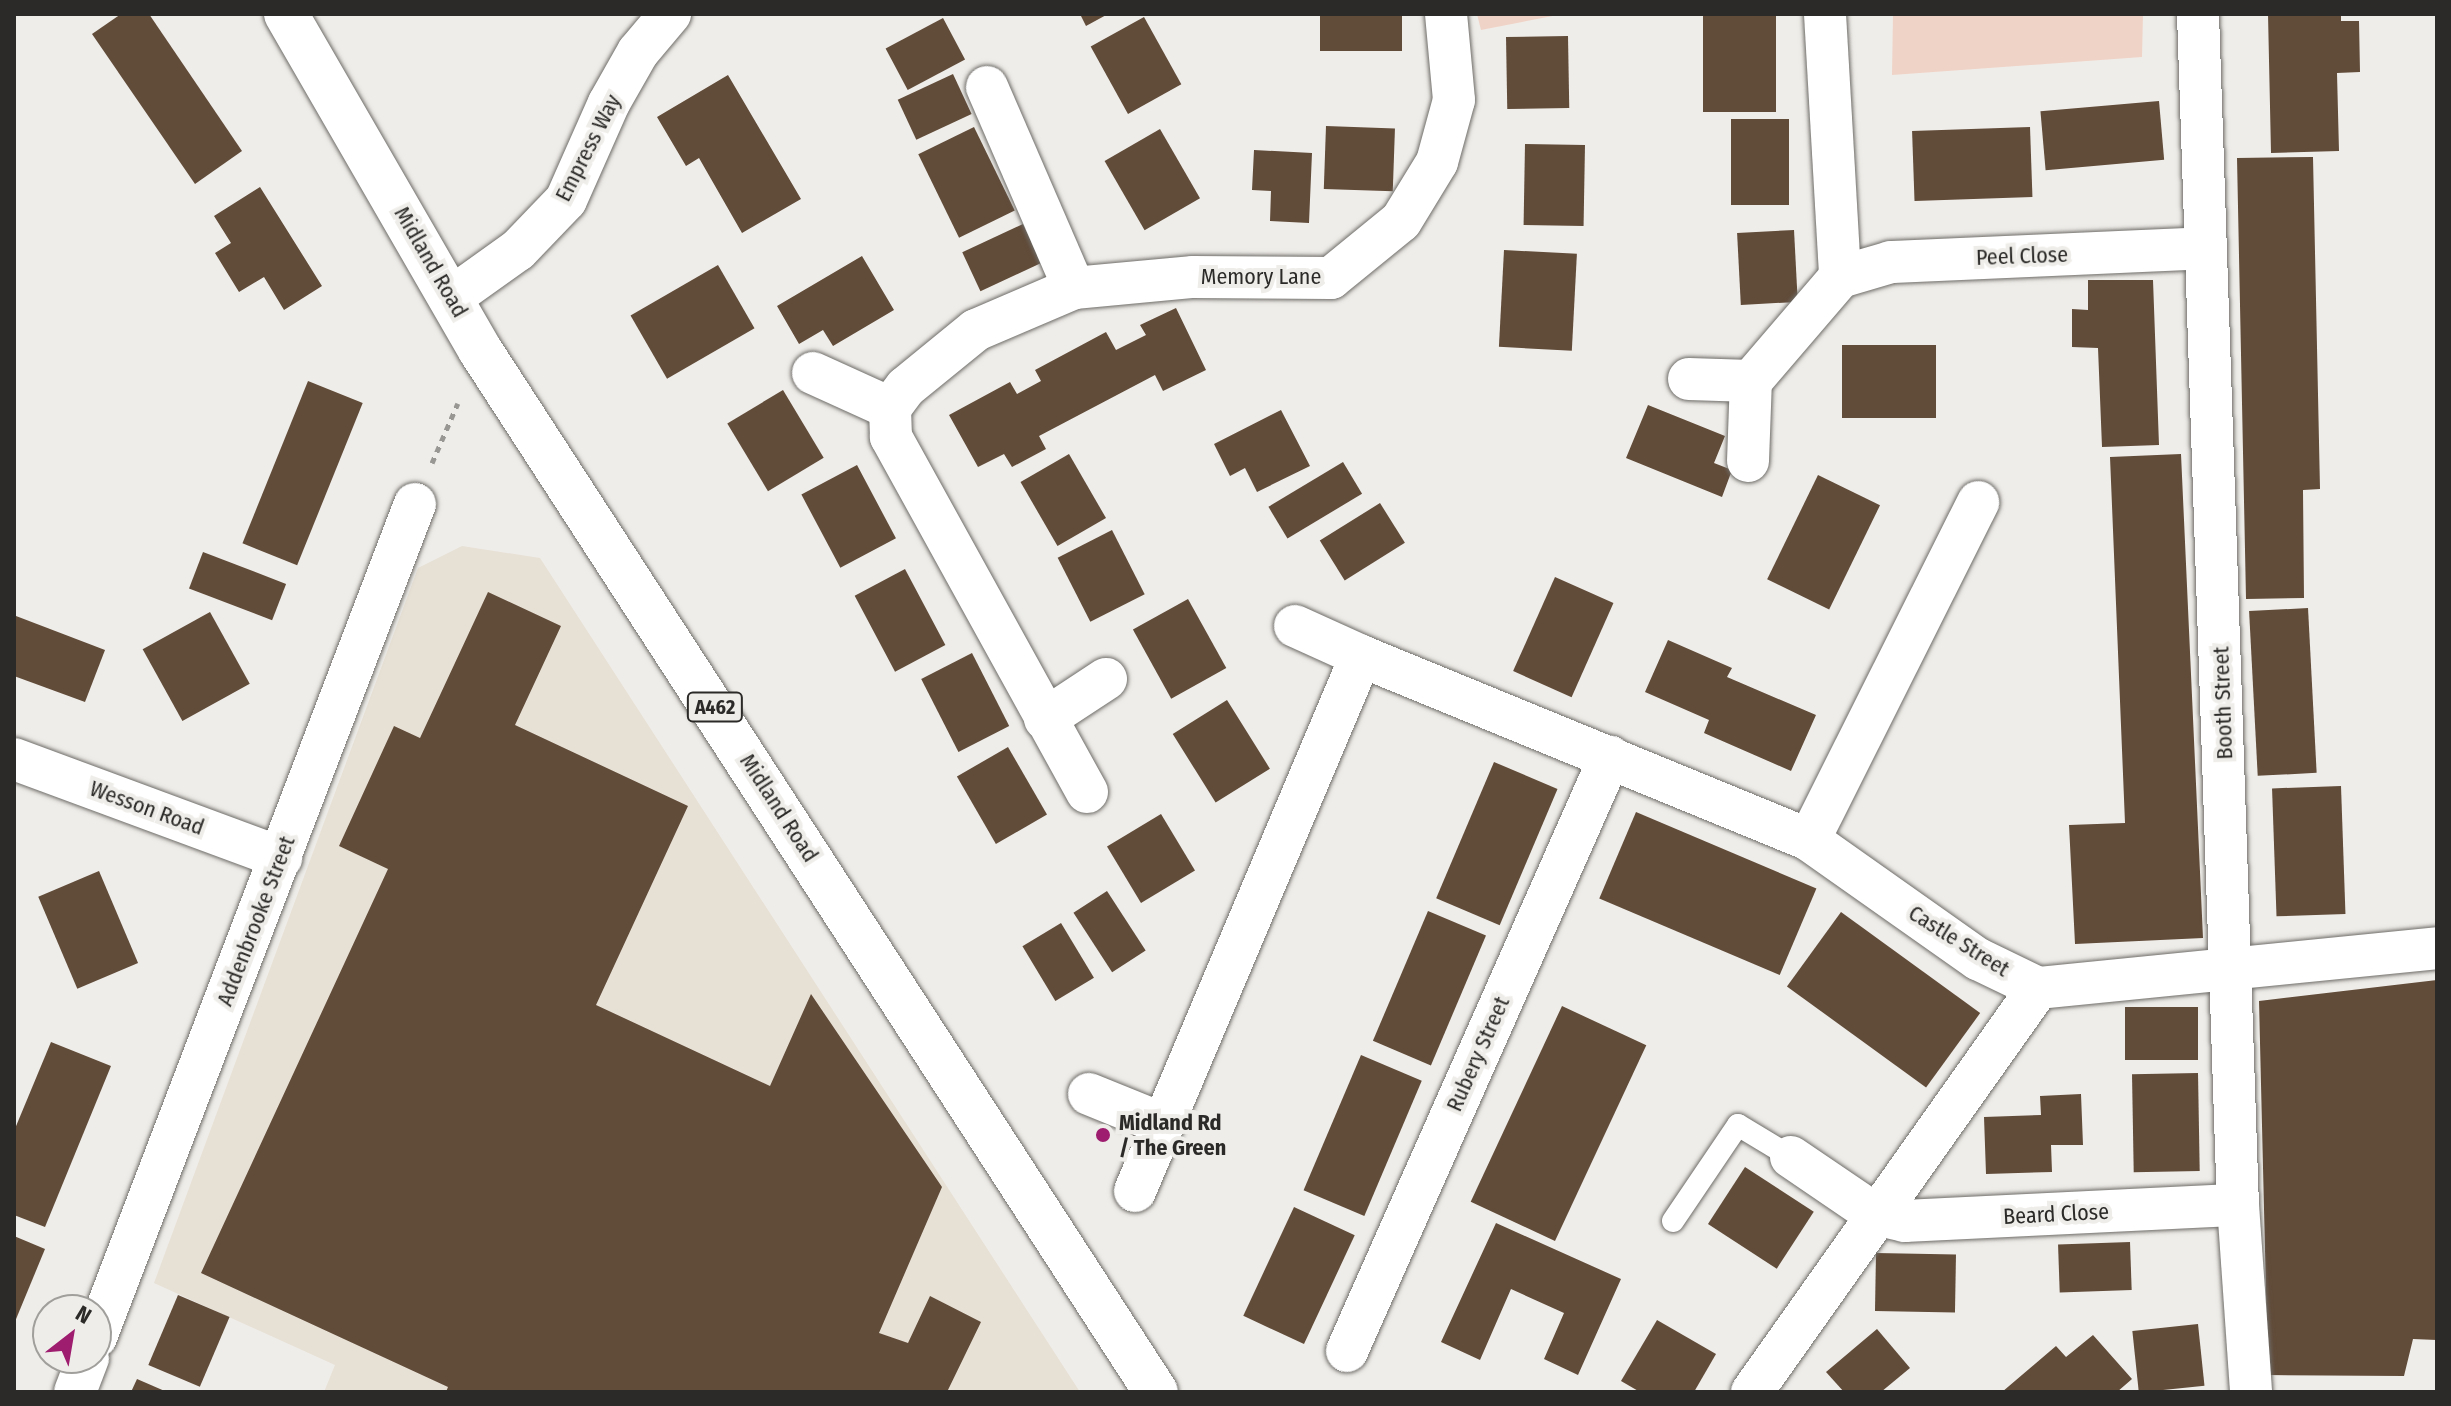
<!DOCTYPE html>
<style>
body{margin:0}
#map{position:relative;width:2451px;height:1406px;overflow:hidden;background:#efede9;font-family:"Fira Sans Condensed",sans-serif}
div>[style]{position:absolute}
.built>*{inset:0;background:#e7e0d5}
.green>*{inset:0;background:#f0d3c7}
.building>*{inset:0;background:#614b39;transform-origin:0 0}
.path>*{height:5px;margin-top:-2.5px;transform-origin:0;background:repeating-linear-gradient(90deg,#999794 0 6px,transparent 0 12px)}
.roads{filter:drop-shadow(0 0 2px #6e6c68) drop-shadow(0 0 2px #6e6c68)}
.service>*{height:22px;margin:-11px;padding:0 11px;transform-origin:11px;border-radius:11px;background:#fff}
.minor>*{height:42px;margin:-21px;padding:0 21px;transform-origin:21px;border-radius:21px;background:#fff}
.primary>*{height:44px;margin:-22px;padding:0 22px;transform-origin:22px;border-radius:22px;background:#fff}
.dots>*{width:22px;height:22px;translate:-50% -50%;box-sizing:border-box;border:4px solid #efede9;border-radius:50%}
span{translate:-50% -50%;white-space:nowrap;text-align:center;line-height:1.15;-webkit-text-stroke:8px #efede9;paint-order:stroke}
.shield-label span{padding:2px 6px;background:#efede9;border:2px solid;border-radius:6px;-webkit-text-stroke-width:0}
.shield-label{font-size:20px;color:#2b2a28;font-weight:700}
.street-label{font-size:22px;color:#2b2a28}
.poi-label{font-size:22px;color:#2b2a28;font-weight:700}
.left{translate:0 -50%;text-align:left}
.frame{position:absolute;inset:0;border:16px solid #2b2a28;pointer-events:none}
.north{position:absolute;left:32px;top:1294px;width:80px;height:80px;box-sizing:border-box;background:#efede9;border:2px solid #a19f9c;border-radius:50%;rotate:31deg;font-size:22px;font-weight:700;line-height:32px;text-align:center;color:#2b2a28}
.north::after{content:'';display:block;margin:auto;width:28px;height:36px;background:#9e1d6f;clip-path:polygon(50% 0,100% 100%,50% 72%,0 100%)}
</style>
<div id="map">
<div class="built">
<i style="clip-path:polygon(462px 546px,540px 558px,1080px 1392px,324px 1392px,335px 1365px,154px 1283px,418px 568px)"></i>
</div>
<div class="green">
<i style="clip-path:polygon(1477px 14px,1563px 14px,1481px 30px)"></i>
<i style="clip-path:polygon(1893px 14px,2143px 14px,2142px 57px,1892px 75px)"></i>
</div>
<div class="building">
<i style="clip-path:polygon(121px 14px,149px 14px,242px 151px,195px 184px,92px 34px)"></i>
<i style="clip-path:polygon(1080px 14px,1108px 14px,1086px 26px)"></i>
<i style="left:1320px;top:14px;width:82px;height:37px"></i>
<i style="left:1703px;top:14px;width:73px;height:98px"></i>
<i style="clip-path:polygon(2268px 14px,2341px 14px,2341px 21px,2359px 21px,2360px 72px,2337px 73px,2339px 151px,2271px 153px)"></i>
<i style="left:1144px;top:17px;width:77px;height:61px;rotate:61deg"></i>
<i style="left:943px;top:18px;width:47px;height:65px;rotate:62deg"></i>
<i style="left:1568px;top:36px;width:72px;height:62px;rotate:89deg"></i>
<i style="left:953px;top:74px;width:44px;height:61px;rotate:65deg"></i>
<i style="clip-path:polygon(728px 75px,801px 199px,742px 233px,699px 158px,686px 166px,657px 117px)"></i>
<i style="left:2159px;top:101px;width:59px;height:119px;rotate:85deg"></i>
<i style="left:1789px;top:119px;width:86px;height:58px;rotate:90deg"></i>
<i style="left:1326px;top:126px;width:69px;height:63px;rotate:2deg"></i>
<i style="left:974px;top:127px;width:93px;height:62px;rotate:64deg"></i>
<i style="left:2030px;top:127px;width:70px;height:118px;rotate:88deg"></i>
<i style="left:1160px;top:129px;width:80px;height:64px;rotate:60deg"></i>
<i style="left:1525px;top:144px;width:60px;height:81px;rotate:1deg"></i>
<i style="clip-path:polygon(1254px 150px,1312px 153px,1309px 223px,1270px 221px,1271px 191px,1252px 190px)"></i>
<i style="clip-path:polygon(2313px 157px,2320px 489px,2303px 490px,2304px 598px,2246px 599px,2237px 158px)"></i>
<i style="clip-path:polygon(260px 187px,322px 286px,284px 310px,264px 277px,239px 292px,215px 253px,231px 243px,214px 216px)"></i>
<i style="left:1023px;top:224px;width:43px;height:67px;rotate:65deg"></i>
<i style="left:1794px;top:230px;width:72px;height:57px;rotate:87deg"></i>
<i style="left:1504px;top:250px;width:73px;height:97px;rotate:3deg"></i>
<i style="clip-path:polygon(862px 256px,894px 310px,833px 346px,823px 330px,799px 344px,777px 306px)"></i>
<i style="left:718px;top:265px;width:73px;height:101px;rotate:60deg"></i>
<i style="clip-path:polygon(2088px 280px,2153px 280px,2159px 445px,2102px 447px,2098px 348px,2072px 347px,2072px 309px,2088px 310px)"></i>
<i style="clip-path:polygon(1176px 308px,1206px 370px,1163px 391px,1155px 375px,1039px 436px,1046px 449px,1012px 467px,1004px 454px,978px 467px,949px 415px,1010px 382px,1017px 394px,1041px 381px,1035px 370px,1106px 332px,1116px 350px,1146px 335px,1140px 325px)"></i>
<i style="left:1842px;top:345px;width:94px;height:73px"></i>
<i style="left:308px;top:381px;width:59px;height:175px;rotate:22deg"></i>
<i style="left:783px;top:390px;width:79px;height:65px;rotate:59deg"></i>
<i style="clip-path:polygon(1648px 405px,1725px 436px,1714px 463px,1732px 470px,1722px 497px,1626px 458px)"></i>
<i style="clip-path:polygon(1281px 410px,1310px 466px,1257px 492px,1245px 468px,1230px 476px,1214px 444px)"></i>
<i style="left:1069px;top:454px;width:74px;height:56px;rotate:60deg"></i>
<i style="clip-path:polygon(2181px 454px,2203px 938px,2075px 944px,2069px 825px,2125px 823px,2110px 457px)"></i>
<i style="left:1343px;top:462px;width:37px;height:87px;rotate:59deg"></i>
<i style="left:857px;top:465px;width:83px;height:63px;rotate:62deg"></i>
<i style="left:1818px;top:475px;width:69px;height:116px;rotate:26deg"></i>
<i style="left:1380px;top:503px;width:47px;height:71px;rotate:58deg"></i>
<i style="left:1112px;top:530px;width:72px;height:61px;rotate:63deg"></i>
<i style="left:203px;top:552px;width:89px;height:39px;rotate:21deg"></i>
<i style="left:905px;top:569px;width:86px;height:57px;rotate:62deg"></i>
<i style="left:1555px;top:577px;width:64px;height:103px;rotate:24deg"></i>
<i style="clip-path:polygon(488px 592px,561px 626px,515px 725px,688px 806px,596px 1005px,770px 1086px,811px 994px,942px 1187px,879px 1333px,908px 1343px,930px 1296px,981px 1322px,947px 1392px,446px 1392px,448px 1387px,201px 1273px,388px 869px,339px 846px,394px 726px,420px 738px)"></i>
<i style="left:1188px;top:599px;width:79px;height:63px;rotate:61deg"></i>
<i style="left:2308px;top:608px;width:165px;height:59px;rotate:87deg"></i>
<i style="left:210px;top:612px;width:82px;height:77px;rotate:61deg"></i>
<i style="clip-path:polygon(16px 616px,105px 650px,85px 702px,14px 676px)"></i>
<i style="clip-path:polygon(1668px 640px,1732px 668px,1727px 677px,1816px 715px,1791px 771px,1704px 733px,1709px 720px,1645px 692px)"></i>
<i style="left:972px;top:653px;width:82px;height:57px;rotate:63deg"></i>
<i style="left:1227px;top:700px;width:81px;height:64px;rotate:58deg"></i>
<i style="left:1008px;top:747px;width:78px;height:59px;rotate:60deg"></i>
<i style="left:1494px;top:762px;width:69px;height:148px;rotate:23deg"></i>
<i style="left:2341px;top:786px;width:128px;height:69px;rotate:88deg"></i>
<i style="left:1636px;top:812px;width:196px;height:94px;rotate:23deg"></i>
<i style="left:1161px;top:814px;width:66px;height:63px;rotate:59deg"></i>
<i style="left:99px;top:871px;width:100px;height:66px;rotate:67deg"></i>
<i style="left:1107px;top:891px;width:71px;height:40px;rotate:57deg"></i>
<i style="left:1428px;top:911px;width:63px;height:141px;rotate:23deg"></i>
<i style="left:1841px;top:912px;width:172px;height:92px;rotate:36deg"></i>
<i style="left:1061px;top:923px;width:64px;height:45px;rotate:59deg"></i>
<i style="clip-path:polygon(2437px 980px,2437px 1340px,2413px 1339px,2404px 1376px,2268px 1375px,2259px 1001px)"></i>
<i style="left:1562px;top:1006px;width:93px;height:216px;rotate:25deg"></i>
<i style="left:2125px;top:1007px;width:73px;height:53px"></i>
<i style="clip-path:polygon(51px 1042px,111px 1066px,45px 1227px,14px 1215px,14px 1131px)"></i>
<i style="left:1361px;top:1055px;width:66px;height:147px;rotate:23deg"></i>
<i style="left:2198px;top:1073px;width:98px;height:66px;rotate:89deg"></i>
<i style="clip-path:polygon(2081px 1094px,2083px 1145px,2051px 1145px,2052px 1172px,1986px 1174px,1984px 1117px,2041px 1115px,2040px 1096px)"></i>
<i style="left:1745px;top:1167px;width:82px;height:68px;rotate:33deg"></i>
<i style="left:1294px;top:1207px;width:67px;height:120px;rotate:25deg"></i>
<i style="clip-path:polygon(1496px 1223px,1621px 1279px,1578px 1375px,1544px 1359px,1564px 1313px,1511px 1289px,1480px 1360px,1441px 1342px)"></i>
<i style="clip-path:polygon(14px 1236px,45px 1249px,14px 1324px)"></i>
<i style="left:2130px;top:1242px;width:48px;height:72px;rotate:88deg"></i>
<i style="left:1876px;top:1253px;width:80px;height:58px;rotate:1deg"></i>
<i style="left:178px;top:1295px;width:56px;height:76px;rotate:23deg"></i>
<i style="clip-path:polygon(1657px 1320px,1716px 1354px,1694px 1392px,1640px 1392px,1621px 1381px)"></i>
<i style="left:2198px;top:1324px;width:62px;height:66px;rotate:84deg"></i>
<i style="clip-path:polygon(1877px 1329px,1910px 1368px,1881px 1392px,1844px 1392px,1826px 1372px)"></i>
<i style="clip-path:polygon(2093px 1335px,2132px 1379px,2117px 1392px,2002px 1392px,2056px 1346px,2066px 1357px)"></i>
<i style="clip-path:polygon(137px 1379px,167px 1392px,131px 1392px)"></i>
</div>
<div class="path">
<i style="left:432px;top:463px;width:65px;rotate:-66.6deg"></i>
</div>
<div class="roads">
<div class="service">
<i style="left:1673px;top:1221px;width:116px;rotate:-55.9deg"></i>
<i style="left:1738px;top:1125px;width:62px;rotate:31.1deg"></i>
</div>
<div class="minor">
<i style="left:1825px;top:14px;width:263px;rotate:86.7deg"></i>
<i style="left:2198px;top:14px;width:1192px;rotate:88.08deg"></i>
<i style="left:2238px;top:1205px;width:187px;rotate:86deg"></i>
<i style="left:987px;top:87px;width:219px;rotate:66.6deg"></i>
<i style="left:452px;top:297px;width:81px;rotate:-35.5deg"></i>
<i style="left:518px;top:250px;width:69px;rotate:-46.2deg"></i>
<i style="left:566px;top:200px;width:106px;rotate:-66.1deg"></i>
<i style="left:609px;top:103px;width:59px;rotate:-60.4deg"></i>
<i style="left:638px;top:52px;width:50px;rotate:-49.9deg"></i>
<i style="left:813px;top:373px;width:85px;rotate:24.4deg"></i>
<i style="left:1689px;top:379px;width:62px;rotate:1.8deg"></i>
<i style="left:1748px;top:461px;width:80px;rotate:-87.9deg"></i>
<i style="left:1751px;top:381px;width:137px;rotate:-49.4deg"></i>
<i style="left:1840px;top:277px;width:53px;rotate:-16.4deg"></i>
<i style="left:1891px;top:262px;width:315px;rotate:-2.5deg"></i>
<i style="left:1295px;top:626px;width:72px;rotate:24.4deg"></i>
<i style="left:1045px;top:719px;width:73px;rotate:-33.3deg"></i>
<i style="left:14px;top:759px;width:285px;rotate:20.3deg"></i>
<i style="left:1087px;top:792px;width:406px;rotate:-118.9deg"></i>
<i style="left:891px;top:437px;width:29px;rotate:-92deg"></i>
<i style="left:890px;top:408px;width:26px;rotate:-53deg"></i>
<i style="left:906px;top:387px;width:90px;rotate:-39.2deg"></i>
<i style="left:976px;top:330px;width:107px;rotate:-23.2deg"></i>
<i style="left:1074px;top:288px;width:120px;rotate:-5.3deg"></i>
<i style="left:1193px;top:277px;width:138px;rotate:0.4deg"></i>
<i style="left:1331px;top:278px;width:90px;rotate:-39.2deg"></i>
<i style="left:1401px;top:221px;width:69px;rotate:-58.6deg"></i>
<i style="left:1437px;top:162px;width:64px;rotate:-74.7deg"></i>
<i style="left:1454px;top:100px;width:86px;rotate:-95.3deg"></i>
<i style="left:1809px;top:840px;width:378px;rotate:-63.4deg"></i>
<i style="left:1089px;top:1094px;width:80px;rotate:22.1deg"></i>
<i style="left:1791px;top:1157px;width:102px;rotate:34.2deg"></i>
<i style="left:1875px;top:1214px;width:31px;rotate:13deg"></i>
<i style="left:1905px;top:1221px;width:333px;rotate:-2.8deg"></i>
<i style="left:1135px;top:1191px;width:581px;rotate:-67.1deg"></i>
<i style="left:1361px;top:656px;width:484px;rotate:22.3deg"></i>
<i style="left:1809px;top:840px;width:207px;rotate:35.2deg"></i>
<i style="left:1978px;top:959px;width:67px;rotate:25.8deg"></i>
<i style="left:2038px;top:988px;width:401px;rotate:-5.7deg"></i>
<i style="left:96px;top:1337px;width:892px;rotate:-69.05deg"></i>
<i style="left:1347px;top:1351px;width:650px;rotate:-66.12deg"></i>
<i style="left:75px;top:1392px;width:36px;rotate:-69deg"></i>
<i style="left:1752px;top:1392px;width:495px;rotate:-54.7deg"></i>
</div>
<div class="primary">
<i style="left:286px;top:14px;width:388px;rotate:60deg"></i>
<i style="left:480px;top:350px;width:1242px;rotate:57.03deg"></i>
</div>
</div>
<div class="dots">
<i style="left:1103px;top:1135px;background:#9e1d6f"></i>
</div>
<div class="shield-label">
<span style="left:715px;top:707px">A462</span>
</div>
<div class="street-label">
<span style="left:588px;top:148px;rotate:-63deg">Empress Way</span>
<span style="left:2022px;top:256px;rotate:-2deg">Peel Close</span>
<span style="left:431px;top:262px;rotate:60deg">Midland Road</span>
<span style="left:1261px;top:277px">Memory Lane</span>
<span style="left:2223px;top:703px;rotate:-92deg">Booth Street</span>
<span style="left:147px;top:808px;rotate:20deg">Wesson Road</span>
<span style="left:779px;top:808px;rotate:57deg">Midland Road</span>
<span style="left:256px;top:921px;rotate:-69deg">Addenbrooke Street</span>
<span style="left:1959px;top:941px;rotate:32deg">Castle Street</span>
<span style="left:1478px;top:1054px;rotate:-66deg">Rubery Street</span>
<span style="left:2056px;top:1214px;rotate:-3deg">Beard Close</span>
</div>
<div class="poi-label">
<span class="left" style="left:1119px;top:1135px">Midland Rd<br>/ The Green</span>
</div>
<div class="frame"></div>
<div class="north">N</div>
</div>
